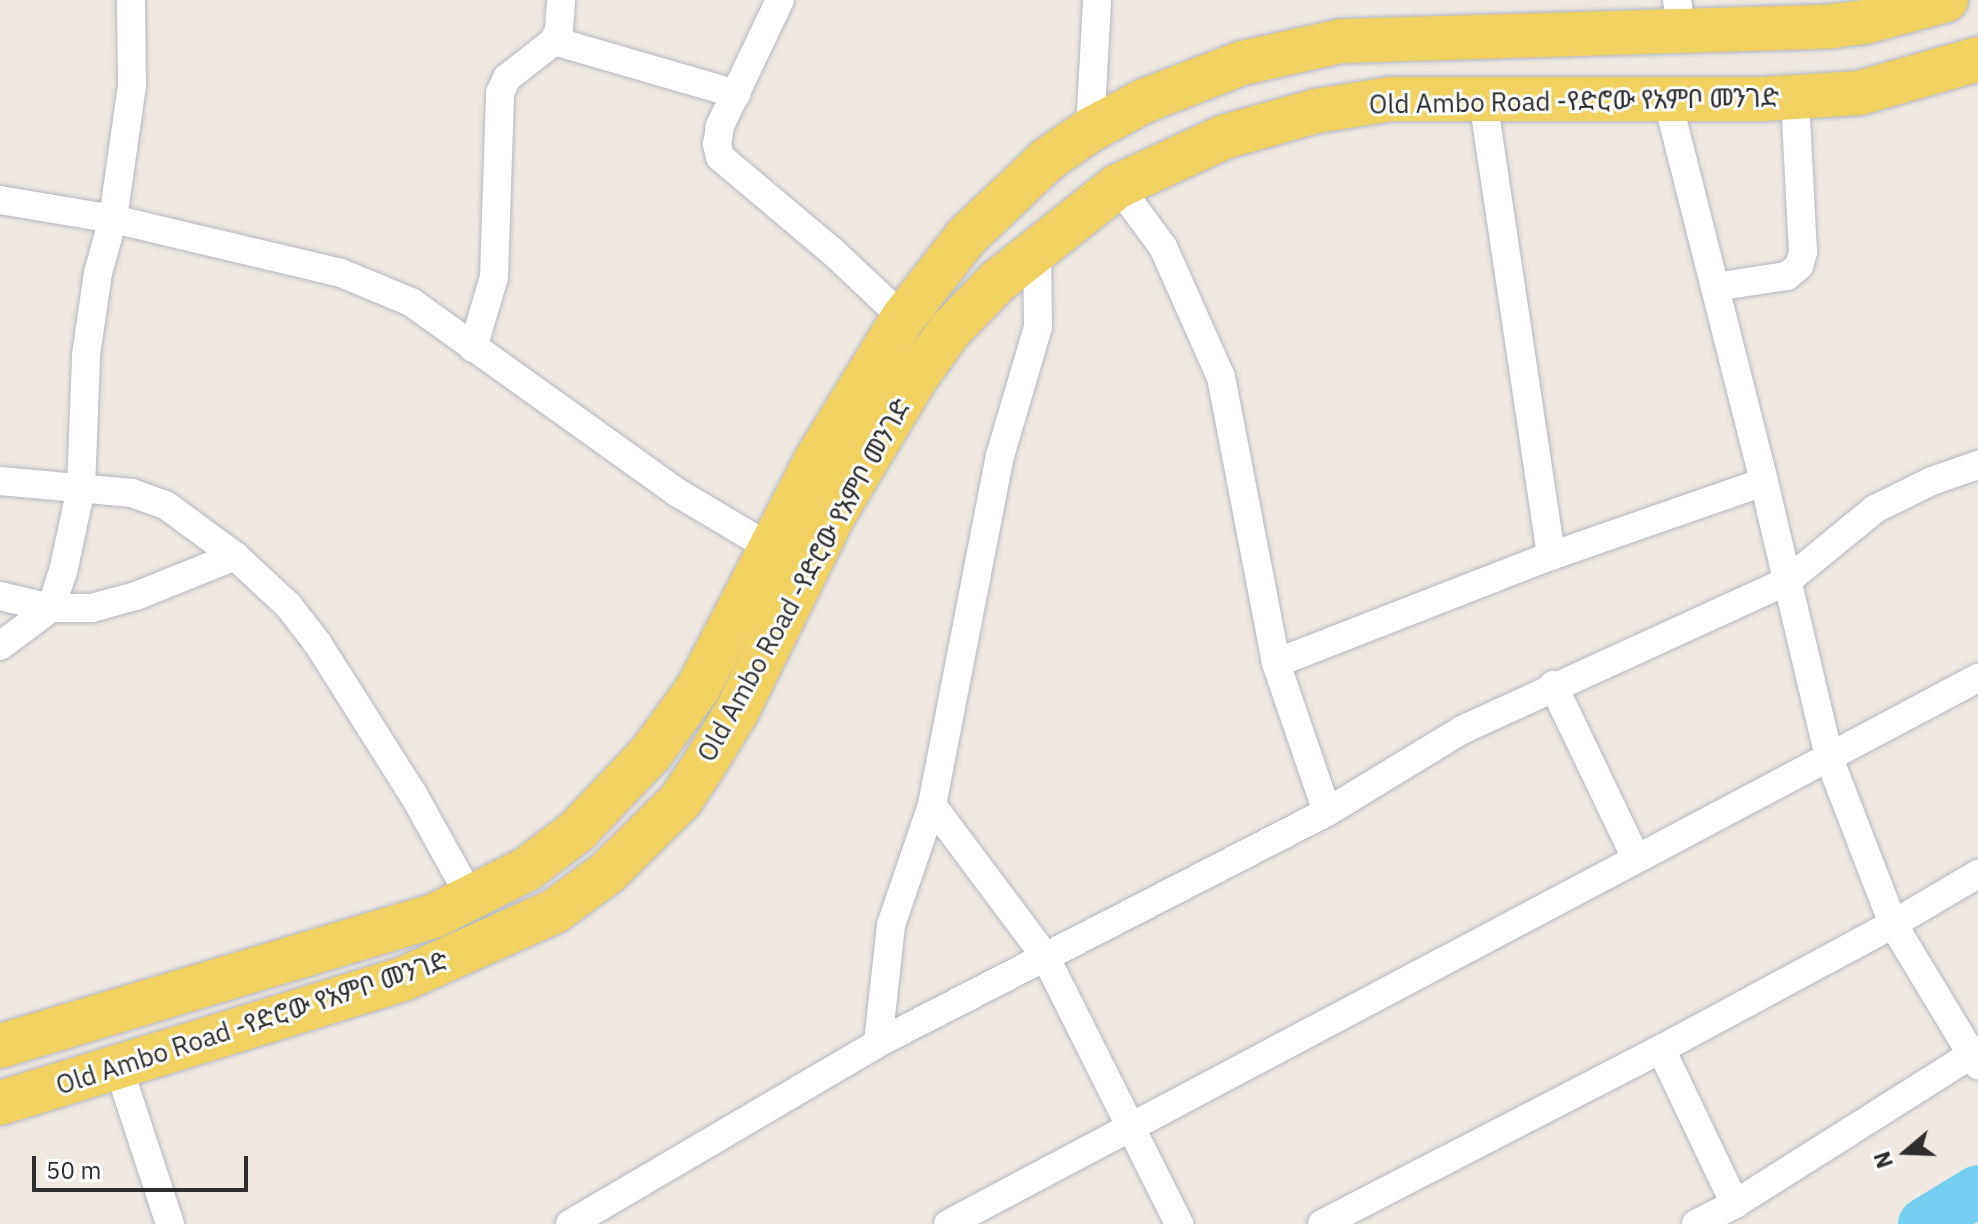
<!DOCTYPE html>
<meta charset="utf-8">
<style>
body{margin:0}
#map{position:relative;width:1978px;height:1224px;overflow:hidden;background:#efe9e1;font-family:"IBM Plex Sans","Noto Sans Ethiopic",sans-serif}
div>[style]{position:absolute}
.river>*{height:52px;margin:-26px;padding:0 26px;transform-origin:26px;border-radius:26px;background:#75cff0}
.roads{filter:drop-shadow(0 0 2px #b4b7c1) drop-shadow(0 0 2px #b4b7c1)}
.street>*{height:28px;margin:-14px;padding:0 14px;transform-origin:14px;border-radius:14px;background:#fff}
.primary>*{height:44px;margin:-22px;padding:0 22px;transform-origin:22px;border-radius:22px;background:#f2d163}
span{translate:-50% -50%;white-space:nowrap;text-align:center;line-height:1.15;-webkit-text-stroke:6px #fff;paint-order:stroke}
.street-label{font-size:26px;color:#2e2e2e}
.north{position:absolute;left:1866px;top:1112px;width:80px;height:80px;-webkit-text-stroke:6px #fff;paint-order:stroke;rotate:251deg;font-size:22px;font-weight:700;line-height:32px;text-align:center;color:#2e2e2e}
.north::after{content:'';display:block;margin:auto;width:28px;height:36px;background:#2e2e2e;clip-path:polygon(50% 0,100% 100%,50% 72%,0 100%)}
.scale{position:absolute;left:32px;top:1156px;width:216px;height:36px;box-sizing:border-box;border:4px solid #2e2e2e;border-top:0;padding-left:10px;font-size:24px;line-height:28px;white-space:nowrap;color:#2e2e2e;-webkit-text-stroke:6px #fff;paint-order:stroke}
</style>
<div id="map">
<div class="river">
<i style="left:1924px;top:1224px;width:63px;rotate:-31.4deg"></i>
</div>
<div class="roads">
<div class="street">
<i style="left:780px;top:0;width:140px;rotate:115.5deg"></i>
<i style="left:720px;top:126px;width:18px;rotate:99deg"></i>
<i style="left:717px;top:144px;width:13px;rotate:77deg"></i>
<i style="left:720px;top:157px;width:148px;rotate:40.1deg"></i>
<i style="left:833px;top:252px;width:96px;rotate:43.3deg"></i>
<i style="left:1677px;top:0;width:30px;rotate:81deg"></i>
<i style="left:554px;top:41px;width:190px;rotate:16.2deg"></i>
<i style="left:1667px;top:98px;width:396px;rotate:75.8deg"></i>
<i style="left:1764px;top:482px;width:284px;rotate:76.7deg"></i>
<i style="left:1829px;top:758px;width:178px;rotate:68.9deg"></i>
<i style="left:1893px;top:924px;width:165px;rotate:58.9deg"></i>
<i style="left:1483px;top:100px;width:461px;rotate:81.5deg"></i>
<i style="left:1090px;top:130px;width:130px;rotate:-86.9deg"></i>
<i style="left:1118px;top:186px;width:76px;rotate:53.6deg"></i>
<i style="left:1163px;top:247px;width:142px;rotate:66deg"></i>
<i style="left:1221px;top:377px;width:291px;rotate:79.1deg"></i>
<i style="left:1276px;top:663px;width:157px;rotate:71.1deg"></i>
<i style="left:0;top:200px;width:115px;rotate:9.5deg"></i>
<i style="left:113px;top:219px;width:234px;rotate:13.3deg"></i>
<i style="left:341px;top:273px;width:76px;rotate:22.5deg"></i>
<i style="left:411px;top:302px;width:328px;rotate:35.6deg"></i>
<i style="left:678px;top:493px;width:106px;rotate:30.7deg"></i>
<i style="left:1715px;top:287px;width:73px;rotate:-8.7deg"></i>
<i style="left:1787px;top:276px;width:16px;rotate:-40deg"></i>
<i style="left:1799px;top:266px;width:15px;rotate:-74deg"></i>
<i style="left:1803px;top:252px;width:155px;rotate:-93deg"></i>
<i style="left:473px;top:348px;width:74px;rotate:-73.5deg"></i>
<i style="left:494px;top:277px;width:184px;rotate:-88.1deg"></i>
<i style="left:500px;top:93px;width:17px;rotate:-65deg"></i>
<i style="left:507px;top:78px;width:60px;rotate:-38.2deg"></i>
<i style="left:554px;top:41px;width:12px;rotate:-66deg"></i>
<i style="left:559px;top:30px;width:30px;rotate:-86deg"></i>
<i style="left:0;top:481px;width:133px;rotate:5.2deg"></i>
<i style="left:132px;top:493px;width:37px;rotate:20deg"></i>
<i style="left:167px;top:506px;width:84px;rotate:36.3deg"></i>
<i style="left:235px;top:556px;width:72px;rotate:42.8deg"></i>
<i style="left:288px;top:605px;width:49px;rotate:52.4deg"></i>
<i style="left:318px;top:644px;width:178px;rotate:57.7deg"></i>
<i style="left:413px;top:794px;width:119px;rotate:60.9deg"></i>
<i style="left:0;top:596px;width:52px;rotate:13.2deg"></i>
<i style="left:51px;top:608px;width:41px"></i>
<i style="left:92px;top:608px;width:46px;rotate:-15.3deg"></i>
<i style="left:136px;top:596px;width:107px;rotate:-22deg"></i>
<i style="left:0;top:646px;width:64px;rotate:-36.7deg"></i>
<i style="left:51px;top:608px;width:38px;rotate:-72deg"></i>
<i style="left:63px;top:572px;width:86px;rotate:-77.9deg"></i>
<i style="left:81px;top:488px;width:133px;rotate:-87.8deg"></i>
<i style="left:86px;top:355px;width:83px;rotate:-81.7deg"></i>
<i style="left:98px;top:273px;width:56px;rotate:-74.5deg"></i>
<i style="left:113px;top:219px;width:134px;rotate:-81.9deg"></i>
<i style="left:132px;top:86px;width:86px;rotate:-90.7deg"></i>
<i style="left:1276px;top:663px;width:295px;rotate:-21.3deg"></i>
<i style="left:1551px;top:556px;width:225px;rotate:-19.2deg"></i>
<i style="left:1553px;top:685px;width:192px;rotate:64.4deg"></i>
<i style="left:932px;top:805px;width:189px;rotate:53.2deg"></i>
<i style="left:1045px;top:956px;width:300px;rotate:63.4deg"></i>
<i style="left:878px;top:1043px;width:119px;rotate:-83.7deg"></i>
<i style="left:891px;top:925px;width:127px;rotate:-71.1deg"></i>
<i style="left:932px;top:805px;width:356px;rotate:-79deg"></i>
<i style="left:1000px;top:456px;width:134px;rotate:-73.6deg"></i>
<i style="left:1038px;top:327px;width:80px;rotate:-90.7deg"></i>
<i style="left:1661px;top:1049px;width:172px;rotate:64.5deg"></i>
<i style="left:119px;top:1069px;width:163px;rotate:71.8deg"></i>
<i style="left:570px;top:1224px;width:357px;rotate:-30.4deg"></i>
<i style="left:878px;top:1043px;width:505px;rotate:-27.22deg"></i>
<i style="left:1327px;top:812px;width:158px;rotate:-31.3deg"></i>
<i style="left:1462px;top:730px;width:358px;rotate:-24.6deg"></i>
<i style="left:1787px;top:581px;width:114px;rotate:-39.3deg"></i>
<i style="left:1875px;top:509px;width:64px;rotate:-26.2deg"></i>
<i style="left:1932px;top:481px;width:49px;rotate:-19.2deg"></i>
<i style="left:948px;top:1224px;width:1166px;rotate:-27.93deg"></i>
<i style="left:1322px;top:1224px;width:382px;rotate:-27.3deg"></i>
<i style="left:1661px;top:1049px;width:264px;rotate:-28.3deg"></i>
<i style="left:1893px;top:924px;width:99px;rotate:-30.5deg"></i>
<i style="left:1696px;top:1224px;width:44px;rotate:-27.1deg"></i>
<i style="left:1735px;top:1204px;width:279px;rotate:-32.3deg"></i>
</div>
<div class="primary">
<i style="left:0;top:1046px;width:453px;rotate:-16.7deg"></i>
<i style="left:434px;top:916px;width:104px;rotate:-26.8deg"></i>
<i style="left:527px;top:869px;width:63px;rotate:-37.2deg"></i>
<i style="left:577px;top:831px;width:108px;rotate:-46.5deg"></i>
<i style="left:651px;top:753px;width:80px;rotate:-54.1deg"></i>
<i style="left:698px;top:688px;width:254px;rotate:-62.6deg"></i>
<i style="left:815px;top:462px;width:169px;rotate:-58.6deg"></i>
<i style="left:903px;top:318px;width:103px;rotate:-52.1deg"></i>
<i style="left:966px;top:237px;width:113px;rotate:-43.6deg"></i>
<i style="left:1048px;top:159px;width:51px;rotate:-34.6deg"></i>
<i style="left:1090px;top:130px;width:61px;rotate:-28.2deg"></i>
<i style="left:1144px;top:101px;width:105px;rotate:-21.2deg"></i>
<i style="left:1242px;top:63px;width:101px;rotate:-12.5deg"></i>
<i style="left:1341px;top:41px;width:491px;rotate:-1.7deg"></i>
<i style="left:1832px;top:26px;width:33px;rotate:-7deg"></i>
<i style="left:1865px;top:22px;width:84px;rotate:-15.2deg"></i>
<i style="left:0;top:1103px;width:422px;rotate:-17.1deg"></i>
<i style="left:403px;top:979px;width:167px;rotate:-24.1deg"></i>
<i style="left:555px;top:911px;width:64px;rotate:-36.2deg"></i>
<i style="left:607px;top:873px;width:103px;rotate:-44.6deg"></i>
<i style="left:680px;top:801px;width:43px;rotate:-56.3deg"></i>
<i style="left:704px;top:765px;width:63px;rotate:-58.6deg"></i>
<i style="left:737px;top:711px;width:217px;rotate:-63.8deg"></i>
<i style="left:833px;top:516px;width:160px;rotate:-59.1deg"></i>
<i style="left:915px;top:379px;width:60px;rotate:-54.5deg"></i>
<i style="left:950px;top:330px;width:69px;rotate:-45.6deg"></i>
<i style="left:998px;top:281px;width:153px;rotate:-38.4deg"></i>
<i style="left:1118px;top:186px;width:117px;rotate:-24.8deg"></i>
<i style="left:1224px;top:137px;width:96px;rotate:-15.8deg"></i>
<i style="left:1316px;top:111px;width:76px;rotate:-9.1deg"></i>
<i style="left:1391px;top:99px;width:371px"></i>
<i style="left:1762px;top:99px;width:97px;rotate:-3.5deg"></i>
<i style="left:1859px;top:93px;width:124px;rotate:-15.9deg"></i>
</div>
</div>
<div class="street-label">
<span style="left:1574px;top:101px;rotate:-1deg">Old Ambo Road -የድሮው የአምቦ መንገድ</span>
<span style="left:804px;top:580px;rotate:-61deg">Old Ambo Road -የድሮው የአምቦ መንገድ</span>
<span style="left:252px;top:1023px;rotate:-18deg">Old Ambo Road -የድሮው የአምቦ መንገድ</span>
</div>
<div class="north">N</div>
<div class="scale">50 m</div>
</div>
